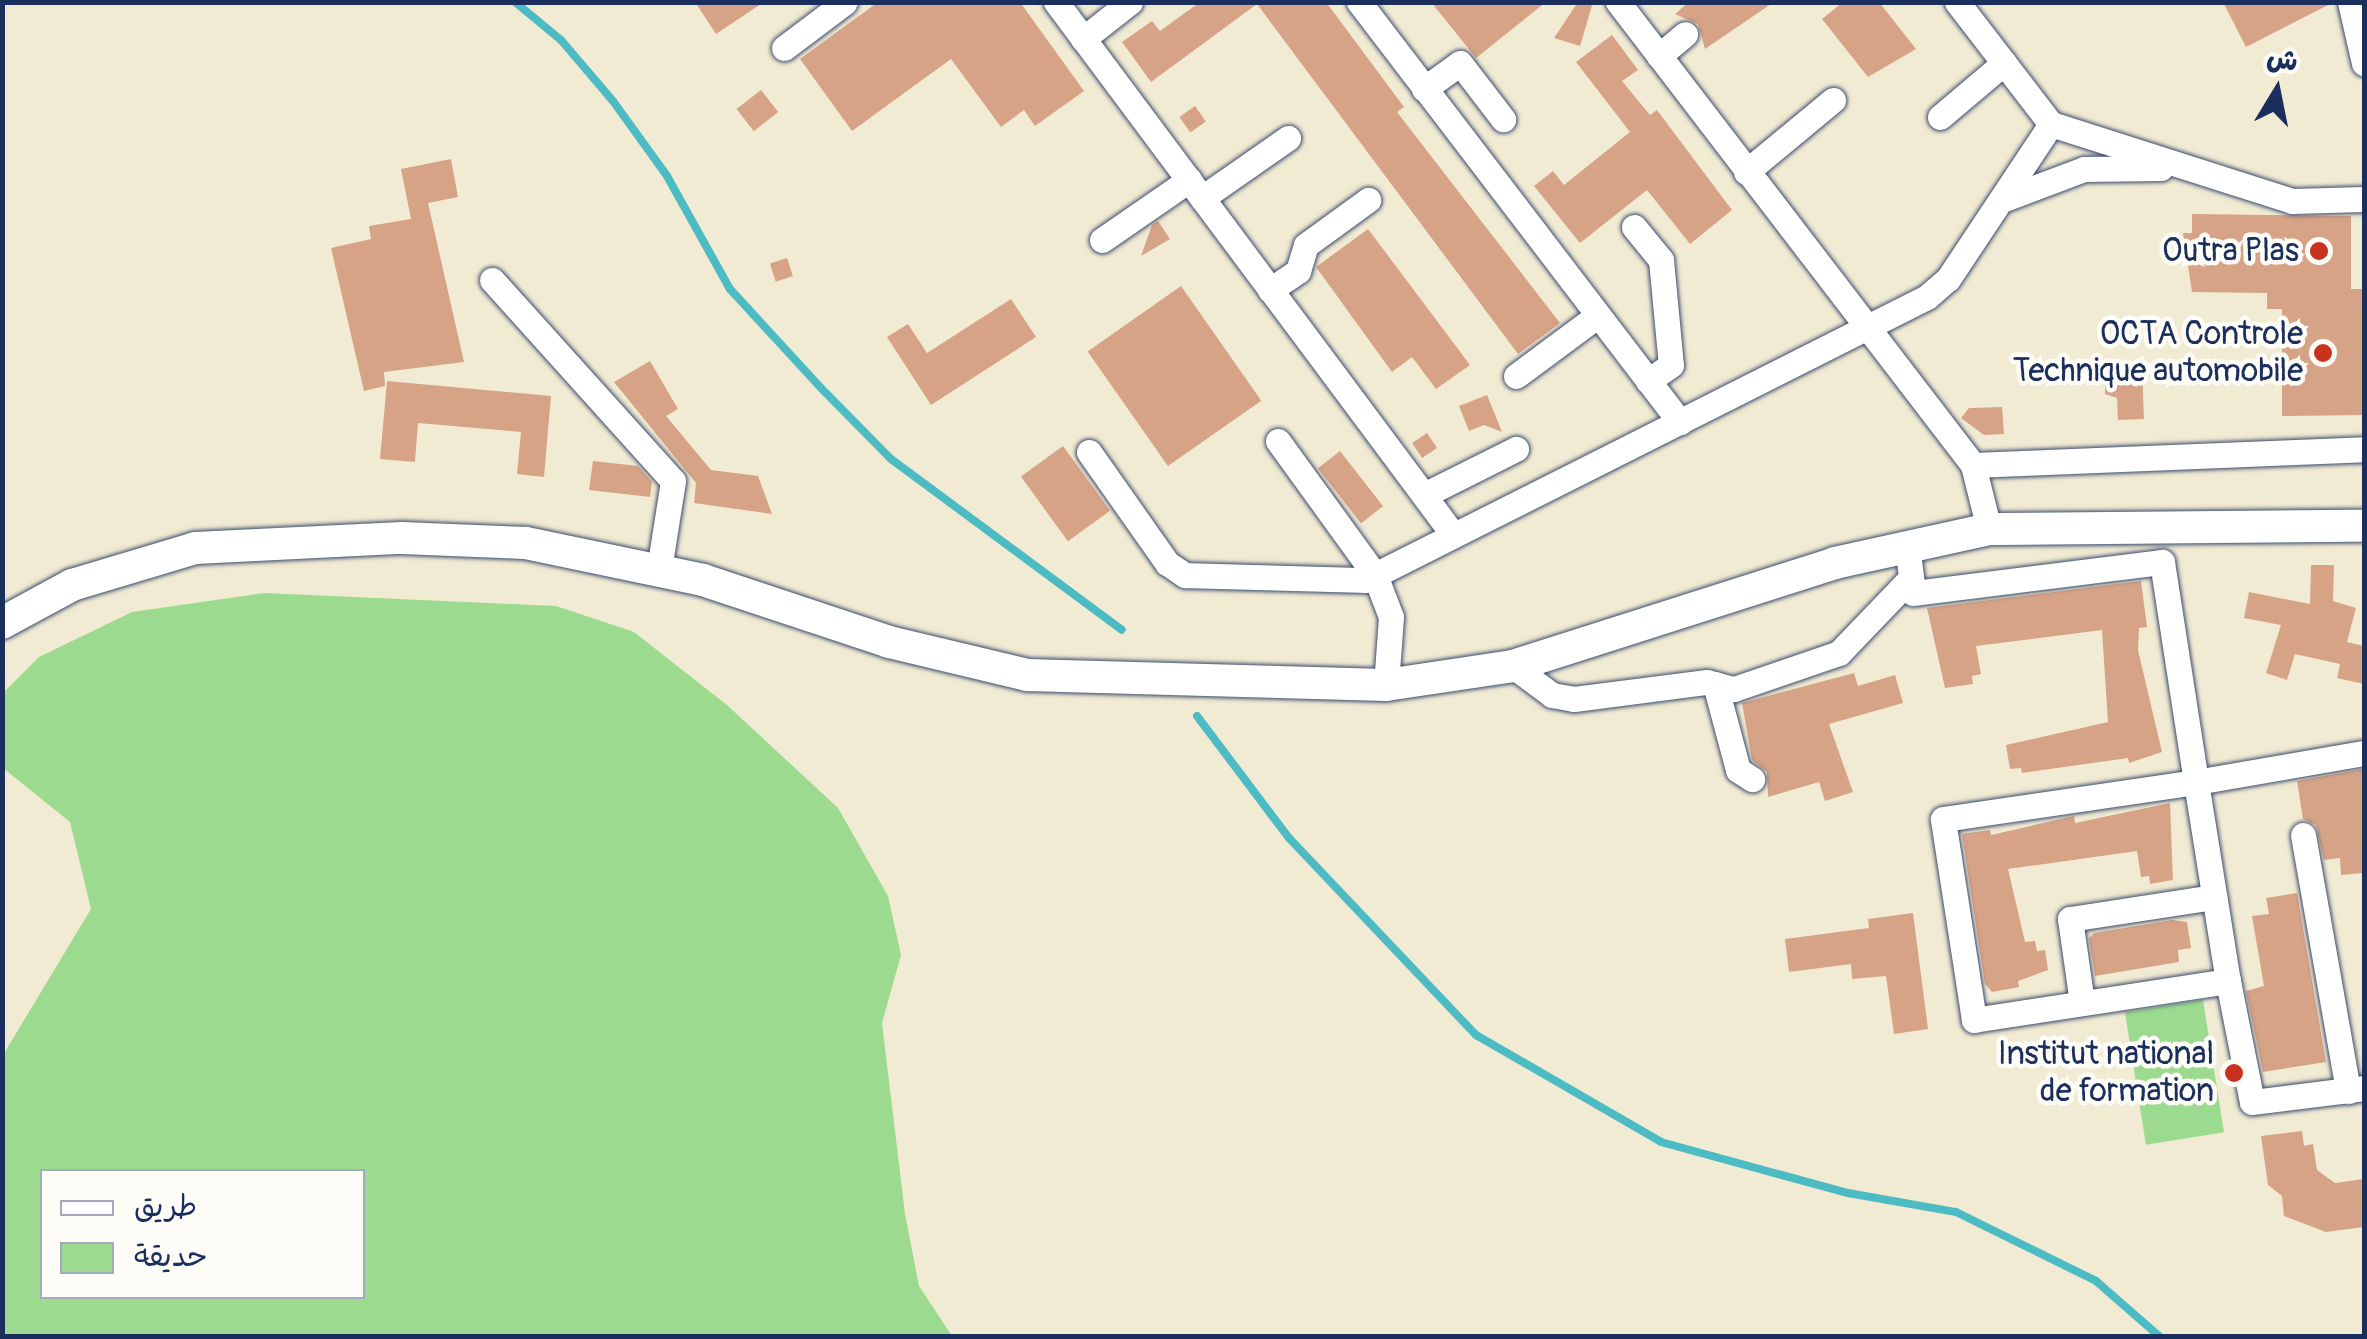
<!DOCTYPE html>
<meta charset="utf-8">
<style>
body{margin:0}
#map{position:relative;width:2367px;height:1339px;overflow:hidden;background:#f2ebd3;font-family:Pangolin,"Playpen Sans Arabic",sans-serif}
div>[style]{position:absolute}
.green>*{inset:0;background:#9cda8f;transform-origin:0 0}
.stream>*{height:8px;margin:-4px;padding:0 4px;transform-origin:4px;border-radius:4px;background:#4cbbc3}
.building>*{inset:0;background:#d7a386;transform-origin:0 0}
.roads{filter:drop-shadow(0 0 2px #3b4b70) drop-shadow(0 0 2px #3b4b70)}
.minor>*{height:25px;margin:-12.5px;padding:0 12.5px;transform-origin:12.5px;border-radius:12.5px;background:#fff}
.major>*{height:32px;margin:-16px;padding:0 16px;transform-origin:16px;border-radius:16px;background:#fff}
.dots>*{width:28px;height:28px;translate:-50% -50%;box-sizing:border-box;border:5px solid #fdfcf7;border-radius:50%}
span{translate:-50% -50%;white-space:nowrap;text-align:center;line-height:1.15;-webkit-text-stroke:9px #fdfcf7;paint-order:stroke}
.poi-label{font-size:32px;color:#1b2f5e}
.right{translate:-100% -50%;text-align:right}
.frame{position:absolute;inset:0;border:5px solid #1b2f5e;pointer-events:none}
.legend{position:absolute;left:40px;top:1169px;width:325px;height:130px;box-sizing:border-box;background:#fdfcf7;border:2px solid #a3aaba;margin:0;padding:12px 18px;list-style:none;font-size:30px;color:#1b2f5e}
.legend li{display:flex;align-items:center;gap:20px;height:50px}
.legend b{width:50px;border:2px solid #a3aaba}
.north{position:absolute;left:2227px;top:40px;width:100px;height:100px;-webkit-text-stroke:8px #fdfcf7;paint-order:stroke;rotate:10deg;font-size:28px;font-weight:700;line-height:40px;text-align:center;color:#1b2f5e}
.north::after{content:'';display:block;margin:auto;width:35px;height:45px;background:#1b2f5e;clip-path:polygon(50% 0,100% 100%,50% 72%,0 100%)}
</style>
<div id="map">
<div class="green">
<i style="clip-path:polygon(evenodd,265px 593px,556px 606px,634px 632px,727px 705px,838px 808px,888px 896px,901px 955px,882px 1023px,905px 1214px,919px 1286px,952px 1336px,3px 1336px,3px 1055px,91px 909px,70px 822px,3px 768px,3px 693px,39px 657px,132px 612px,265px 593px,42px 1172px,362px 1172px,362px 1296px,42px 1296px,42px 1172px)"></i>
<i style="left:2203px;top:1000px;width:134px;height:79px;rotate:81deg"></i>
</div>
<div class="stream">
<i style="left:515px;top:2px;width:60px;rotate:39.6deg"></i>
<i style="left:561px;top:40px;width:80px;rotate:49.6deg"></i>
<i style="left:613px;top:101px;width:92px;rotate:54.2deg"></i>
<i style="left:667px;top:176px;width:129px;rotate:60.9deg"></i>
<i style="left:730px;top:289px;width:134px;rotate:47.4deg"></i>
<i style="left:821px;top:388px;width:100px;rotate:45.4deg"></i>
<i style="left:891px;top:459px;width:287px;rotate:36.5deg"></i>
<i style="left:1197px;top:716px;width:153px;rotate:53deg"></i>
<i style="left:1289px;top:838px;width:272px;rotate:46.5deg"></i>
<i style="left:1476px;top:1035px;width:214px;rotate:30deg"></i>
<i style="left:1661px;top:1142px;width:194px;rotate:15.3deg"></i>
<i style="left:1848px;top:1193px;width:110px;rotate:10deg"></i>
<i style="left:1956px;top:1212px;width:156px;rotate:26.2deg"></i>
<i style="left:2096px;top:1281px;width:84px;rotate:41.1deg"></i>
</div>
<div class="building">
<i style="clip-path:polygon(695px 2px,764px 2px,716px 34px)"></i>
<i style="clip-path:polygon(878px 2px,1020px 2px,1084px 91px,1035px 126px,1024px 110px,1001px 127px,951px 59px,852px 131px,800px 59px)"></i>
<i style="clip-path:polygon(1200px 2px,1326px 2px,1404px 107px,1397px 112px,1560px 323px,1518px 354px,1257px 4px,1151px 82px,1122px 42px,1152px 21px,1160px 31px)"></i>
<i style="clip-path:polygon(1431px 2px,1546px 2px,1476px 58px)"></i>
<i style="clip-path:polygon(1578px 2px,1593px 2px,1580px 46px,1554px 38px)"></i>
<i style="clip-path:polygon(1689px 2px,1774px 2px,1705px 49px,1698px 24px,1675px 14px)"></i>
<i style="clip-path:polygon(1843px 2px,1879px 2px,1916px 49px,1868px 77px,1822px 19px)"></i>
<i style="clip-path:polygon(2223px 2px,2334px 2px,2246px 47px)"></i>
<i style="clip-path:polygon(1612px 35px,1638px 70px,1622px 81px,1650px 115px,1657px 110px,1732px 210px,1690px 244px,1647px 190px,1580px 243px,1534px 186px,1553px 171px,1564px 185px,1630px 132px,1576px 62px)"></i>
<i style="left:761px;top:90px;width:28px;height:31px;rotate:52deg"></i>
<i style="left:1195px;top:106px;width:19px;height:19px;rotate:55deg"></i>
<i style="clip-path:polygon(451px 159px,458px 197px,428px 203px,464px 362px,384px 372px,385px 386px,364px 391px,331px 248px,371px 239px,369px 226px,411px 219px,401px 169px)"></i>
<i style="clip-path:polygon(2192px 214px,2351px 216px,2351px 289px,2364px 289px,2364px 415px,2282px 416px,2282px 309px,2267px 309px,2267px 293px,2192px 292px,2183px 233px,2192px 233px)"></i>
<i style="clip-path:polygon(1158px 221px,1170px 239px,1141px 256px,1152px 225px)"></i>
<i style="clip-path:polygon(1368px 229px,1470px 365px,1436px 389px,1412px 357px,1392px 372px,1316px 267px)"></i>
<i style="left:787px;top:258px;width:19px;height:18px;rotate:72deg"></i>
<i style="left:1181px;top:286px;width:140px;height:114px;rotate:55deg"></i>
<i style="clip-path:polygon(1011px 299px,1036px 337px,931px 405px,887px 337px,908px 324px,927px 353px)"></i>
<i style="clip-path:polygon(650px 361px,678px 409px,666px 416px,711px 470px,758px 476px,772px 514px,694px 503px,696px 483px,614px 382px)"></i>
<i style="clip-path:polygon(2142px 368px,2144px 419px,2118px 420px,2117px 398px,2105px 394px,2105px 369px)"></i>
<i style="clip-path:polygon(387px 381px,551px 396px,544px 477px,517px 474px,521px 432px,418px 423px,415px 462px,380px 459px)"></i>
<i style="clip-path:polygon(1487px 395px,1502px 432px,1484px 425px,1469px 431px,1459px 406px)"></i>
<i style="clip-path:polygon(2002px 407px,2004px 434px,1984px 435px,1961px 418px,1969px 408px)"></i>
<i style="left:1427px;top:433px;width:18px;height:18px;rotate:56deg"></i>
<i style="left:1063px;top:446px;width:80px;height:52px;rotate:54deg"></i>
<i style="left:1340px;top:451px;width:70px;height:28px;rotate:52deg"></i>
<i style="clip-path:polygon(593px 461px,638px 466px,652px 482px,650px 497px,589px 490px)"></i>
<i style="clip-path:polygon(2311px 565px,2334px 565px,2333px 601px,2356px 608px,2347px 642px,2364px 646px,2364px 684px,2337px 678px,2340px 664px,2295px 654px,2287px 680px,2266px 673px,2281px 625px,2244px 618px,2249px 592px,2310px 604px)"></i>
<i style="clip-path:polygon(2141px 581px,2147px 627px,2139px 628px,2138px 650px,2162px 752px,2129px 763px,2128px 758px,2022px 773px,2021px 768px,2010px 769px,2006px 745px,2108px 722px,2102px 630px,1976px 646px,1981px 674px,1972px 676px,1973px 684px,1945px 688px,1927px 608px)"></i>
<i style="clip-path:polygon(1854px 673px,1858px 686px,1895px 675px,1903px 703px,1829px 724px,1853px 792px,1825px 801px,1819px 782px,1768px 797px,1767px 772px,1752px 760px,1742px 703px)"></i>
<i style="clip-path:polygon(2364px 769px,2364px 873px,2341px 875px,2340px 858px,2324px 860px,2316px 825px,2303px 819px,2297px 781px)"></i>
<i style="clip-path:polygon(2170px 803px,2173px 880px,2150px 884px,2149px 876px,2141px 877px,2137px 851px,2008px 869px,2025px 942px,2035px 941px,2037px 951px,2045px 950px,2048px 970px,2018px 981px,2019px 987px,1992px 992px,1985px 984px,1962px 834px,1990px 830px,1991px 835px,2074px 816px,2075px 823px)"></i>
<i style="clip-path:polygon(2297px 893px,2326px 1062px,2263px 1072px,2246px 991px,2264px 986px,2252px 916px,2269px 914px,2266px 898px)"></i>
<i style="clip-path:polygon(1913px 913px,1928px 1029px,1894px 1034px,1886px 976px,1852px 979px,1851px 964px,1789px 972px,1785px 939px,1869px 928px,1868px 919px)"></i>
<i style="clip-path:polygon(2173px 920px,2187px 922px,2191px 948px,2178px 950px,2179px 962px,2095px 976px,2089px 938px,2094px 933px)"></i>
<i style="clip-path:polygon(2302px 1131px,2304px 1146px,2313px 1144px,2317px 1170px,2335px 1183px,2364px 1179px,2364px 1227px,2326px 1232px,2284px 1216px,2282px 1196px,2268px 1185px,2261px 1136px)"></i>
</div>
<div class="roads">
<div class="minor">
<i style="left:1056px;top:2px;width:662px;rotate:53.29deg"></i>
<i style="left:1359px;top:2px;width:529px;rotate:52.61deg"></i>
<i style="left:1618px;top:2px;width:583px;rotate:52.52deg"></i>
<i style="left:1973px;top:465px;width:66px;rotate:76deg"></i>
<i style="left:1957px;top:2px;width:154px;rotate:52.4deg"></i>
<i style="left:2051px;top:124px;width:253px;rotate:17.7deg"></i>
<i style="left:2292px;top:201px;width:72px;rotate:-1.6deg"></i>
<i style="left:2350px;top:2px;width:63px;rotate:77.1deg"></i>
<i style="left:1083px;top:39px;width:60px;rotate:-38.2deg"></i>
<i style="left:784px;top:48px;width:76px;rotate:-37deg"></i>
<i style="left:1659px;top:56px;width:34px;rotate:-40deg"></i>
<i style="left:1424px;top:89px;width:44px;rotate:-35.8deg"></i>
<i style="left:1460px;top:63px;width:71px;rotate:52.5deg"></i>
<i style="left:1940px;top:117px;width:84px;rotate:-40.2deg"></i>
<i style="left:1746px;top:172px;width:113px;rotate:-39.6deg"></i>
<i style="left:1202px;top:198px;width:105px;rotate:-34.9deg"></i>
<i style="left:2007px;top:198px;width:82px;rotate:-20.6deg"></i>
<i style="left:2084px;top:169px;width:77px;rotate:-0.7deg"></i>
<i style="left:1634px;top:227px;width:43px;rotate:50.7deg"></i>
<i style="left:1661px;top:260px;width:105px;rotate:84.6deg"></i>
<i style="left:1671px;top:365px;width:28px;rotate:145deg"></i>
<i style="left:1102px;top:240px;width:106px;rotate:-34.6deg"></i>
<i style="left:492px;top:280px;width:270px;rotate:48deg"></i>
<i style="left:673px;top:481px;width:89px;rotate:99deg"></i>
<i style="left:1270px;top:290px;width:34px;rotate:-34deg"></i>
<i style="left:1298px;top:271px;width:27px;rotate:-73deg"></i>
<i style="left:1306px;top:245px;width:77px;rotate:-36deg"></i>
<i style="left:1516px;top:376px;width:102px;rotate:-36.6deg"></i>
<i style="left:1278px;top:441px;width:165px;rotate:54.1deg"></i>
<i style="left:1375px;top:575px;width:45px;rotate:69.1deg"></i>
<i style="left:1391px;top:617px;width:68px;rotate:94.2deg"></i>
<i style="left:1089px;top:452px;width:136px;rotate:54.9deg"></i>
<i style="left:1167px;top:563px;width:22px;rotate:34deg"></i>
<i style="left:1185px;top:575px;width:180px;rotate:1.6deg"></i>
<i style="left:1365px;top:580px;width:629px;rotate:-26.73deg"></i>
<i style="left:1927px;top:297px;width:28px;rotate:-41deg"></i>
<i style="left:1948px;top:279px;width:186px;rotate:-56.4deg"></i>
<i style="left:1973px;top:465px;width:391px;rotate:-2.3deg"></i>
<i style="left:1424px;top:495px;width:103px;rotate:-26.6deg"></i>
<i style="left:1907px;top:544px;width:49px;rotate:83deg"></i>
<i style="left:1913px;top:593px;width:251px;rotate:-7.1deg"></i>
<i style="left:2162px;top:562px;width:223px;rotate:81.2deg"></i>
<i style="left:2196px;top:782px;width:202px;rotate:80.9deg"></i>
<i style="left:2228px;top:981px;width:257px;rotate:171.3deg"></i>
<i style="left:1974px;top:1020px;width:203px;rotate:-98.8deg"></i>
<i style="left:1943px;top:819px;width:256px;rotate:-8.3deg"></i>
<i style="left:2196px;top:782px;width:170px;rotate:-9.8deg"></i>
<i style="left:1513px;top:666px;width:49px;rotate:36.6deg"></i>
<i style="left:1552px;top:695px;width:22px;rotate:10deg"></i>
<i style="left:1574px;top:699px;width:134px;rotate:-7.3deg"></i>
<i style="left:1707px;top:682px;width:28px;rotate:15deg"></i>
<i style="left:1734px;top:689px;width:111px;rotate:-18.9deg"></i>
<i style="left:1839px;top:653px;width:104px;rotate:-46.2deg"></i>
<i style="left:1715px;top:684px;width:89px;rotate:75deg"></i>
<i style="left:1738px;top:770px;width:17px;rotate:33deg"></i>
<i style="left:2303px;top:835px;width:260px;rotate:80deg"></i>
<i style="left:2228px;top:981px;width:123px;rotate:78.8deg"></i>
<i style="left:2252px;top:1102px;width:113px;rotate:-7.1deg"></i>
<i style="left:2082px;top:1003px;width:85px;rotate:-98.1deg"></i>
<i style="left:2070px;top:919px;width:146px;rotate:-8.7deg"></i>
</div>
<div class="major">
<i style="left:2px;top:623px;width:80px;rotate:-28.5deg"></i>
<i style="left:72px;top:585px;width:128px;rotate:-16.7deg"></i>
<i style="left:195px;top:548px;width:207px;rotate:-2.8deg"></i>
<i style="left:402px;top:538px;width:124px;rotate:2.3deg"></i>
<i style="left:526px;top:543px;width:181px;rotate:11.8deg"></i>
<i style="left:703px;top:580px;width:196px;rotate:18.4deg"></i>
<i style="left:889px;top:642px;width:142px;rotate:13.4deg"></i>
<i style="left:1027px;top:675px;width:359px;rotate:1.6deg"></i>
<i style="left:1386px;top:685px;width:128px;rotate:-8.5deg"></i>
<i style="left:1513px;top:666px;width:338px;rotate:-17.7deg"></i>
<i style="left:1835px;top:563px;width:158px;rotate:-12.4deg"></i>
<i style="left:1989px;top:529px;width:375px;rotate:-0.5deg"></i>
</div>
</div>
<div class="dots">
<i style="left:2319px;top:251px;background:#c8321e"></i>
<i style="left:2323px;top:353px;background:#c8321e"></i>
<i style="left:2234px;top:1073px;background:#c8321e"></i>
</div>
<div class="poi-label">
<span class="right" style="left:2299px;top:251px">Outra Plas</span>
<span class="right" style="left:2303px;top:353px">OCTA Controle<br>Technique automobile</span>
<span class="right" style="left:2214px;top:1073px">Institut national<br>de formation</span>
</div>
<div class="frame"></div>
<ul class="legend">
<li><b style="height:12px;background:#fff"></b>طريق</li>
<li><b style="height:28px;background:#9cda8f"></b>حديقة</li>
</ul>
<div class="north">ش</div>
</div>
